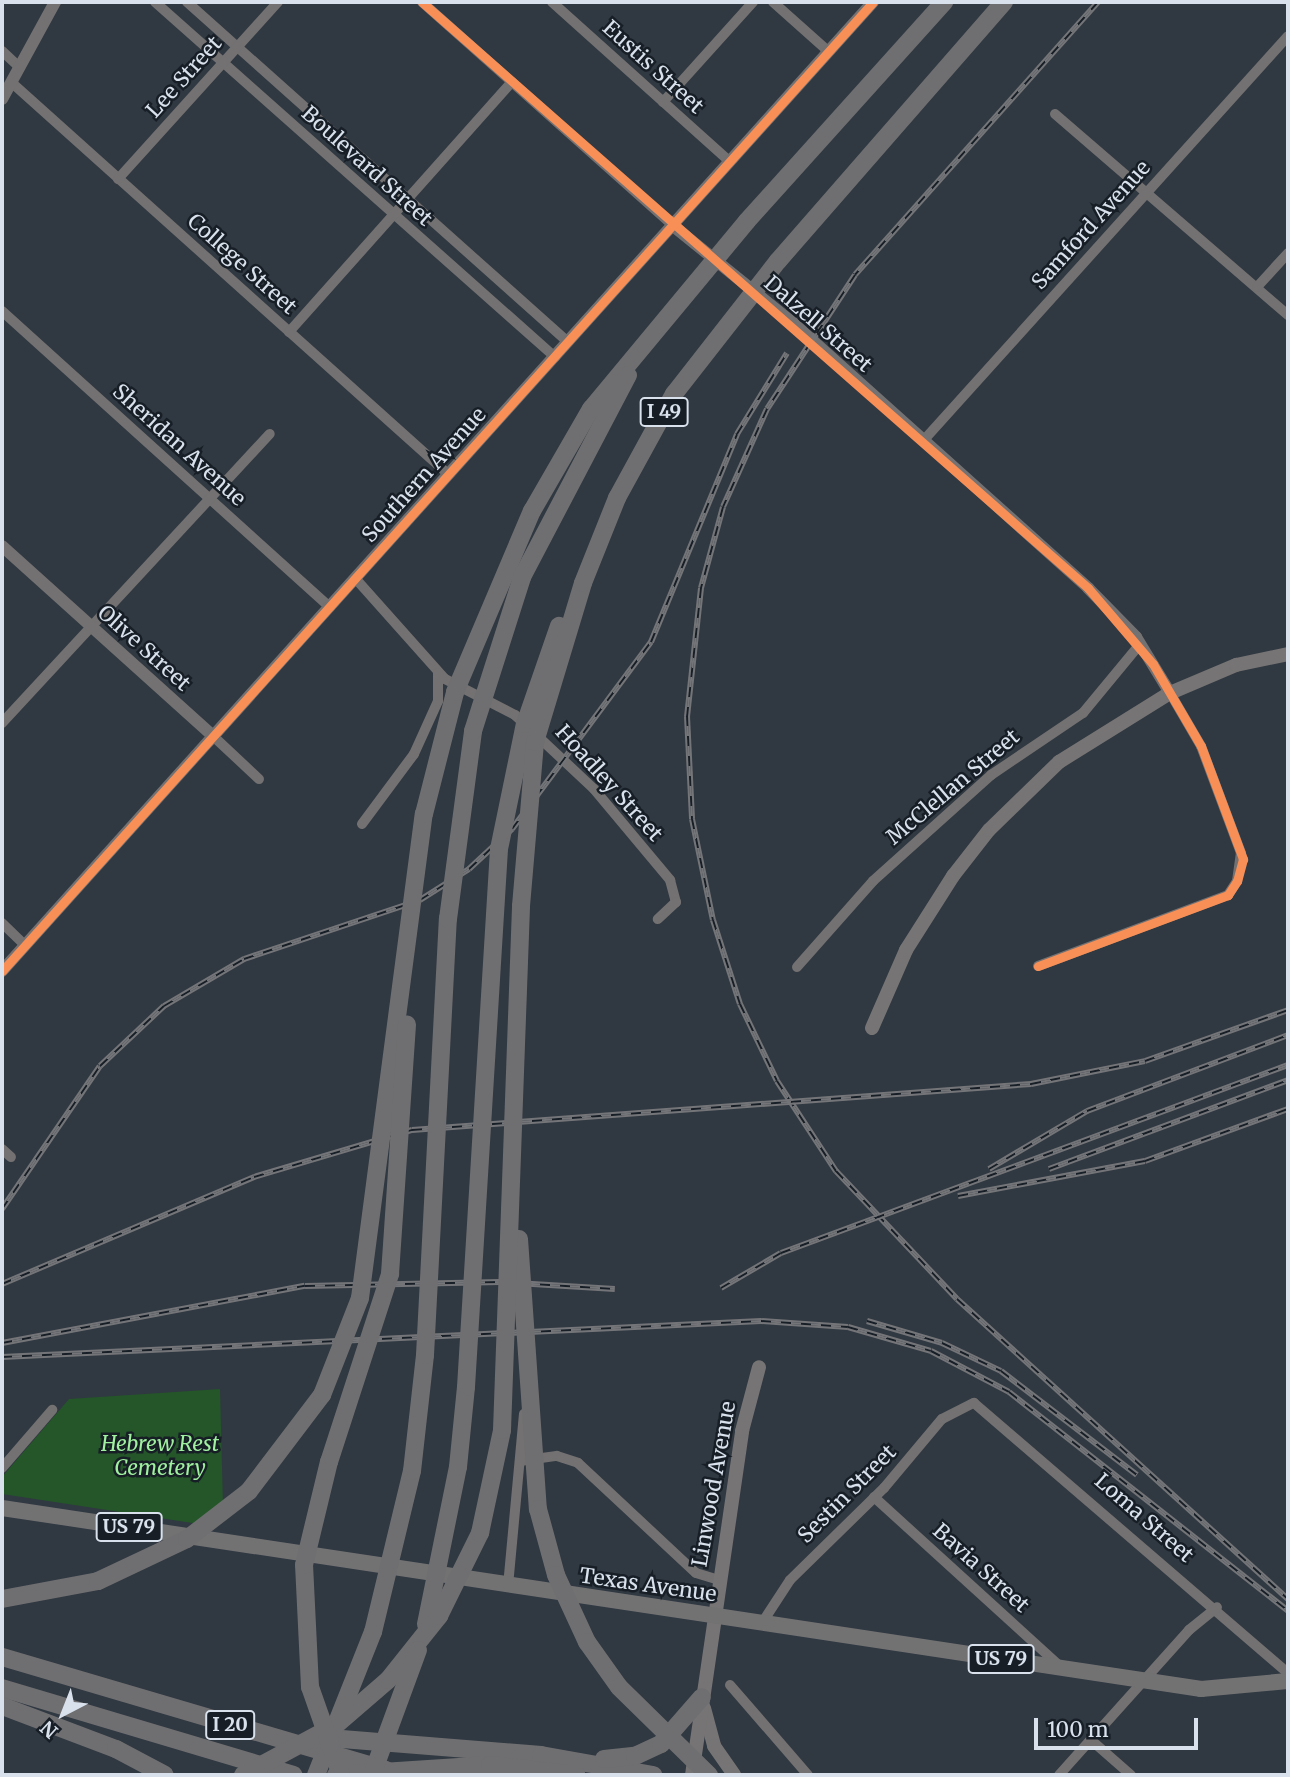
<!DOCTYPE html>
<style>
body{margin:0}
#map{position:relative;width:1290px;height:1777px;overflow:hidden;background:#303841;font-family:Merriweather,serif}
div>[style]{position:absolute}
.green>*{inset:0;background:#245629}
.minor>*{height:10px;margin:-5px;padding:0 5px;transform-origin:5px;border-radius:5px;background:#737171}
.tertiary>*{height:12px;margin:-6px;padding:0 6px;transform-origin:6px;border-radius:6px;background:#737171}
.secondary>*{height:14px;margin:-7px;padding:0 7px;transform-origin:7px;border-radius:7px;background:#767474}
.primary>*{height:16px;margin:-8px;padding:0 8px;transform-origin:8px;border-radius:8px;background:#727273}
.motorway>*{height:18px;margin:-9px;padding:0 9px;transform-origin:9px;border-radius:9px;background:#6f6f71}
.rail>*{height:6px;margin-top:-3px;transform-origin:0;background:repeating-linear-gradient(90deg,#171e26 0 10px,#747578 0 20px);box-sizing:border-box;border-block:2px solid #747578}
.motorway-bridge>*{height:18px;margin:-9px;padding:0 9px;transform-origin:9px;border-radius:9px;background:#6f6f71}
.cycleway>*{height:9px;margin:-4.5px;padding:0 4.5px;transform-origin:4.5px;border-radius:4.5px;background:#f78f57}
span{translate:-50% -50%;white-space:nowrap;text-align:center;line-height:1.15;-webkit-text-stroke:5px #171e26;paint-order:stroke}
.shield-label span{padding:2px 5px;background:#171e26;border:2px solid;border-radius:5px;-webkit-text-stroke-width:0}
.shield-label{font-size:19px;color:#d8e1ec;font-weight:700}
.street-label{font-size:21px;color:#d8e1ec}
.park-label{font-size:21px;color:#9ff19f;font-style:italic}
.frame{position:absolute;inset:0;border:4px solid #d8e1ec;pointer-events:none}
.north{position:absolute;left:28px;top:1679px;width:70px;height:70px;-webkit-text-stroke:5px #171e26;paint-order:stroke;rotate:222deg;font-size:19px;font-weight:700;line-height:28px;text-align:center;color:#d8e1ec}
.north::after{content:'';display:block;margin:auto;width:24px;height:32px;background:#d8e1ec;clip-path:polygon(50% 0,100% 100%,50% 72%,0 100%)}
.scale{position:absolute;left:1034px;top:1718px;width:164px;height:32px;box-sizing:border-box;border:4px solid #d8e1ec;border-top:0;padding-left:9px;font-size:21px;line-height:24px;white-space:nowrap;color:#d8e1ec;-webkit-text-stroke:5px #171e26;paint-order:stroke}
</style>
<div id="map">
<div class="green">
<i style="clip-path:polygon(220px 1389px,223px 1506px,199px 1524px,2px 1494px,2px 1477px,69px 1399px)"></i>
</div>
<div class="minor">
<i style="left:155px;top:2px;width:535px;rotate:41.59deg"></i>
<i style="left:187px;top:2px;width:511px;rotate:41.75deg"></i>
<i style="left:422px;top:2px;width:335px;rotate:41.7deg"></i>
<i style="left:552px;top:2px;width:238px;rotate:41.9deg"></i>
<i style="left:773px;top:2px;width:74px;rotate:41.7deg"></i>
<i style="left:2px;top:51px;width:23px;rotate:43deg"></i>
<i style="left:11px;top:82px;width:587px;rotate:41.89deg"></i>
<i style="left:663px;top:102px;width:135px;rotate:-48deg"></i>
<i style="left:1055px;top:114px;width:308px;rotate:40.8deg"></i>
<i style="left:118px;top:179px;width:239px;rotate:-47.9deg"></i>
<i style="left:1257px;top:287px;width:46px;rotate:-47.6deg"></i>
<i style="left:2px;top:311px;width:442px;rotate:42.1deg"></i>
<i style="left:289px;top:332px;width:335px;rotate:-48.3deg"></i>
<i style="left:923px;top:441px;width:545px;rotate:-47.97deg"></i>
<i style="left:355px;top:578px;width:135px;rotate:48.3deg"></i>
<i style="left:445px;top:679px;width:79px;rotate:27.2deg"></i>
<i style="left:515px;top:715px;width:108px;rotate:43.1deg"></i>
<i style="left:594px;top:789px;width:119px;rotate:50.1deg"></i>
<i style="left:670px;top:880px;width:23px;rotate:75deg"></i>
<i style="left:676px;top:902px;width:25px;rotate:137deg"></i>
<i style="left:2px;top:723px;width:394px;rotate:-47.2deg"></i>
<i style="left:213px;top:736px;width:63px;rotate:43.1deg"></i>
<i style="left:362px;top:824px;width:87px;rotate:-53.4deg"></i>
<i style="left:414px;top:754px;width:58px;rotate:-65.6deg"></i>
<i style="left:438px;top:701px;width:28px;rotate:-90deg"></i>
<i style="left:2px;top:923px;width:32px;rotate:44deg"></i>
<i style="left:1038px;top:966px;width:203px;rotate:-20.5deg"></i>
<i style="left:1228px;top:895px;width:17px;rotate:-57deg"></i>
<i style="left:1237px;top:881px;width:28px;rotate:-82deg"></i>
<i style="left:1241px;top:853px;width:114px;rotate:-110.5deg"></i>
<i style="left:1201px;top:746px;width:61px;rotate:-120.3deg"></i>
<i style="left:797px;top:967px;width:115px;rotate:-48.5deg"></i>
<i style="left:873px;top:881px;width:159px;rotate:-41.9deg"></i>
<i style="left:991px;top:775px;width:111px;rotate:-34deg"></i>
<i style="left:1083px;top:713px;width:89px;rotate:-50.4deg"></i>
<i style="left:2px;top:1149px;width:12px;rotate:42deg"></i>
<i style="left:520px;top:1461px;width:37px;rotate:-8deg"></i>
<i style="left:557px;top:1456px;width:22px;rotate:18deg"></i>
<i style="left:578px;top:1463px;width:161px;rotate:43deg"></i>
<i style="left:696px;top:1573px;width:24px;rotate:17deg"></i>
<i style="left:2px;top:1468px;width:77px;rotate:-49.2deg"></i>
<i style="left:874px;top:1497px;width:251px;rotate:42.3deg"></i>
<i style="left:508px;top:1586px;width:173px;rotate:-84.7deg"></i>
<i style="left:762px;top:1623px;width:51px;rotate:-56.9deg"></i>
<i style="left:790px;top:1580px;width:132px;rotate:-44.4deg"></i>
<i style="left:884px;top:1488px;width:90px;rotate:-50deg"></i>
<i style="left:942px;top:1419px;width:36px;rotate:-27deg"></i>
<i style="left:974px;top:1403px;width:414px;rotate:40.7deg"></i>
<i style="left:730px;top:1685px;width:119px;rotate:49.1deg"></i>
<i style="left:1091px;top:1740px;width:53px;rotate:41.2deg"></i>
<i style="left:1059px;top:1775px;width:195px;rotate:-48.1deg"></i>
<i style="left:1189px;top:1630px;width:36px;rotate:-39deg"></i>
</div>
<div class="tertiary">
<i style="left:2px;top:99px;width:111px;rotate:-61.3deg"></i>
<i style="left:672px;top:225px;width:156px;rotate:39deg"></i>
<i style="left:793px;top:323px;width:397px;rotate:41.9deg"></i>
<i style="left:1088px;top:588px;width:69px;rotate:45.6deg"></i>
<i style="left:1136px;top:637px;width:66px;rotate:58.7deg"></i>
<i style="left:2px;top:546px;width:284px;rotate:42deg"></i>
<i style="left:2px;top:971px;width:1303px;rotate:-48.05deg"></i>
</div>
<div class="secondary">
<i style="left:872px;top:1028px;width:85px;rotate:-66.4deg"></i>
<i style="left:906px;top:950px;width:88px;rotate:-57.6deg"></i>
<i style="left:953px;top:876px;width:58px;rotate:-52deg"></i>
<i style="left:989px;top:830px;width:98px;rotate:-44.2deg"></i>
<i style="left:1059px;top:762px;width:131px;rotate:-31.9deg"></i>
<i style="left:1170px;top:693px;width:72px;rotate:-23deg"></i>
<i style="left:1236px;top:665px;width:53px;rotate:-11.9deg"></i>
<i style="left:704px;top:1708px;width:39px;rotate:75deg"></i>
<i style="left:714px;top:1746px;width:35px;rotate:55deg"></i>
<i style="left:692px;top:1775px;width:348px;rotate:-81.7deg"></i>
<i style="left:742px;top:1431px;width:66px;rotate:-75.1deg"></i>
</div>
<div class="primary">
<i style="left:2px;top:1508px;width:1213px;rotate:8.58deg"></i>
<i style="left:1201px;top:1689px;width:87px;rotate:-5.3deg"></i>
</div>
<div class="motorway">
<i style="left:747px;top:221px;width:295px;rotate:-48deg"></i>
<i style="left:778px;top:261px;width:344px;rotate:-48.9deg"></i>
<i style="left:2px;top:1657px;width:400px;rotate:16.4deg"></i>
<i style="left:2px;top:1688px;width:304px;rotate:16.6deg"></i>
<i style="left:2px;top:1706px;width:122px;rotate:20.7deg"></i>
<i style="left:116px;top:1749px;width:55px;rotate:28deg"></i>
<i style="left:317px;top:1737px;width:225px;rotate:4.6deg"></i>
<i style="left:541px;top:1755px;width:114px;rotate:10.1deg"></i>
<i style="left:604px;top:1759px;width:31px;rotate:-6deg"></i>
<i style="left:635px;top:1756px;width:29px;rotate:-25deg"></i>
<i style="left:661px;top:1744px;width:62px;rotate:-48.9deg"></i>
</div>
<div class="rail">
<i style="left:1098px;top:2px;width:365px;rotate:131.7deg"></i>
<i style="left:855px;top:275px;width:160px;rotate:123.3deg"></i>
<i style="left:767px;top:409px;width:107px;rotate:114.2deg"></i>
<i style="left:723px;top:507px;width:84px;rotate:105.2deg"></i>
<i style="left:701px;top:588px;width:129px;rotate:96.2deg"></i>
<i style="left:687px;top:716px;width:103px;rotate:87.2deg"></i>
<i style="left:692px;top:819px;width:103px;rotate:78.3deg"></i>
<i style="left:713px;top:920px;width:88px;rotate:72.2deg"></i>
<i style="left:740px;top:1004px;width:85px;rotate:64.3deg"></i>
<i style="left:777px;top:1081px;width:108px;rotate:56.8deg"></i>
<i style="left:836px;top:1171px;width:176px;rotate:46.6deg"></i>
<i style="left:957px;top:1299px;width:447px;rotate:42.2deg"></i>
<i style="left:989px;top:1169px;width:114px;rotate:-30.6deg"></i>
<i style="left:1087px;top:1111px;width:215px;rotate:-20.7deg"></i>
<i style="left:1049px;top:1169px;width:255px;rotate:-20.4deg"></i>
<i style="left:958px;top:1196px;width:190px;rotate:-10.6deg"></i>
<i style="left:1145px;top:1161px;width:152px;rotate:-20deg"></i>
<i style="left:2px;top:1209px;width:173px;rotate:-55.6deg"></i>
<i style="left:100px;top:1066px;width:88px;rotate:-43.2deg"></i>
<i style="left:164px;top:1006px;width:93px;rotate:-30.4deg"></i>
<i style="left:244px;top:959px;width:186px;rotate:-18.5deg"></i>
<i style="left:420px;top:900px;width:58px;rotate:-32.3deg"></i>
<i style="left:469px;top:869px;width:59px;rotate:-42.9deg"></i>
<i style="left:512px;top:829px;width:233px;rotate:-53.4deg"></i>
<i style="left:651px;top:642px;width:225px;rotate:-67.5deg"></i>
<i style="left:737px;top:434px;width:95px;rotate:-58.3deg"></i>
<i style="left:2px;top:1284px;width:274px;rotate:-23deg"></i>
<i style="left:254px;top:1177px;width:165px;rotate:-16.6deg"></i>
<i style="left:412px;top:1130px;width:621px;rotate:-4.25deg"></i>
<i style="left:1031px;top:1084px;width:116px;rotate:-11.4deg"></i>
<i style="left:1145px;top:1061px;width:152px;rotate:-19.6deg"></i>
<i style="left:721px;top:1288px;width:69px;rotate:-30.3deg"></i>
<i style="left:781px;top:1253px;width:541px;rotate:-20.35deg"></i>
<i style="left:867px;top:1321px;width:78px;rotate:16.3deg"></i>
<i style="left:942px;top:1343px;width:65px;rotate:25.4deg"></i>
<i style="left:1001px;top:1371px;width:171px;rotate:37.4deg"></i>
<i style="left:2px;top:1343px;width:308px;rotate:-10.7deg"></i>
<i style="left:305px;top:1286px;width:195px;rotate:-1.2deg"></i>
<i style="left:500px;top:1282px;width:115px;rotate:3.5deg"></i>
<i style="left:2px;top:1357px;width:760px;rotate:-2.72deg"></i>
<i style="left:761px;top:1321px;width:87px;rotate:3.9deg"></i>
<i style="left:848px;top:1327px;width:86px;rotate:16.1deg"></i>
<i style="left:931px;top:1351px;width:88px;rotate:27.7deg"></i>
<i style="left:1009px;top:1392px;width:355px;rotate:38.1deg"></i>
</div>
<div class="motorway-bridge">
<i style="left:519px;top:1239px;width:271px;rotate:86deg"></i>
<i style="left:538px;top:1509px;width:68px;rotate:74.7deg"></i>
<i style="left:556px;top:1575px;width:74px;rotate:65.2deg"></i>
<i style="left:587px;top:1642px;width:55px;rotate:54.6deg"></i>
<i style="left:619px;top:1687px;width:126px;rotate:44.4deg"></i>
<i style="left:2px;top:1599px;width:98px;rotate:-10.6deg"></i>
<i style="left:98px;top:1581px;width:98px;rotate:-25.3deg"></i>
<i style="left:187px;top:1539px;width:78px;rotate:-37.7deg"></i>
<i style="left:249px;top:1491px;width:121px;rotate:-52.8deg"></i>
<i style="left:322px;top:1395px;width:104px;rotate:-68.6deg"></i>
<i style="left:360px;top:1298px;width:488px;rotate:-82.5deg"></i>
<i style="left:424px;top:814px;width:126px;rotate:-75.7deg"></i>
<i style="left:455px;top:692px;width:197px;rotate:-67deg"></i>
<i style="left:532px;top:511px;width:118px;rotate:-60deg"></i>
<i style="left:591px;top:409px;width:244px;rotate:-50.3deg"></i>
<i style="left:426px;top:1624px;width:160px;rotate:-78.5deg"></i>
<i style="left:458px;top:1467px;width:80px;rotate:-84.3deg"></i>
<i style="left:466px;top:1387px;width:539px;rotate:-86.49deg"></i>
<i style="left:499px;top:849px;width:128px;rotate:-78.3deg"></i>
<i style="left:525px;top:724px;width:104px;rotate:-70.9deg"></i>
<i style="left:243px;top:1775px;width:106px;rotate:-28.3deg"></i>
<i style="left:336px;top:1725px;width:69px;rotate:-40.9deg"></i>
<i style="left:388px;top:1680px;width:82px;rotate:-51.4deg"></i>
<i style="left:439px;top:1616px;width:93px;rotate:-63.7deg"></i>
<i style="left:480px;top:1533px;width:105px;rotate:-77.9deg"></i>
<i style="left:502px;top:1430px;width:524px;rotate:-87.92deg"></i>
<i style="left:521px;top:906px;width:165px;rotate:-85.1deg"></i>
<i style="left:535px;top:742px;width:166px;rotate:-73.2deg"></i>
<i style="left:583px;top:583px;width:92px;rotate:-68.2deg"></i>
<i style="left:617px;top:498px;width:119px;rotate:-61.3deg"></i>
<i style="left:674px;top:394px;width:169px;rotate:-52deg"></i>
<i style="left:316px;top:1775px;width:154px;rotate:-68.3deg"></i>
<i style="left:373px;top:1632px;width:166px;rotate:-76.4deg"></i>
<i style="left:412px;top:1471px;width:117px;rotate:-83.6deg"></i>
<i style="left:425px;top:1355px;width:437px;rotate:-87deg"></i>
<i style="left:448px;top:919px;width:190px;rotate:-82.4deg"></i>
<i style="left:473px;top:731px;width:162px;rotate:-72.3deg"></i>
<i style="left:522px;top:577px;width:228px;rotate:-62.3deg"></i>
<i style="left:336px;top:1775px;width:154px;rotate:-3.7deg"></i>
<i style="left:490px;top:1765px;width:87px;rotate:6.6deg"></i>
<i style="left:341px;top:1775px;width:93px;rotate:-109.4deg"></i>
<i style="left:310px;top:1687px;width:122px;rotate:-92.8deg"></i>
<i style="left:304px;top:1565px;width:106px;rotate:-76.4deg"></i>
<i style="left:329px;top:1462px;width:198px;rotate:-72deg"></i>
<i style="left:390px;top:1274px;width:250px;rotate:-86.1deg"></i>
<i style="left:372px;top:1775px;width:133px;rotate:-69.8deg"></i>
</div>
<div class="cycleway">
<i style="left:422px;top:2px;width:887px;rotate:41.34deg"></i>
<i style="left:1088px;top:588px;width:100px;rotate:49.5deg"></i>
<i style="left:1153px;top:664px;width:95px;rotate:59.7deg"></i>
<i style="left:1201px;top:746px;width:121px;rotate:69.6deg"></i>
<i style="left:1243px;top:859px;width:23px;rotate:105deg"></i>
<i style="left:1237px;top:881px;width:17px;rotate:123deg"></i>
<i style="left:1228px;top:895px;width:203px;rotate:159.5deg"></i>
<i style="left:2px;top:971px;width:1303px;rotate:-48.05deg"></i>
</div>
<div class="shield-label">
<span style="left:664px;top:412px">I 49</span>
<span style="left:129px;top:1527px">US 79</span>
<span style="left:1001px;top:1659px">US 79</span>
<span style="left:230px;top:1725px">I 20</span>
</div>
<div class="street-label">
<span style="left:653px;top:67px;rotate:42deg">Eustis Street</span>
<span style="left:184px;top:77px;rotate:-48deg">Lee Street</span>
<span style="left:367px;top:166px;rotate:42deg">Boulevard Street</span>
<span style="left:1091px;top:225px;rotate:-48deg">Samford Avenue</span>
<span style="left:242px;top:264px;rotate:42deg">College Street</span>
<span style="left:818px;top:324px;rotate:41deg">Dalzell Street</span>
<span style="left:179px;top:445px;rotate:42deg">Sheridan Avenue</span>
<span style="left:424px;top:475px;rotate:-48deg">Southern Avenue</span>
<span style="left:144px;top:648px;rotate:42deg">Olive Street</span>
<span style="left:609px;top:783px;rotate:48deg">Hoadley Street</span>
<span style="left:953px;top:787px;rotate:-40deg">McClellan Street</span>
<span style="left:714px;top:1484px;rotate:-80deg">Linwood Avenue</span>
<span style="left:847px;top:1494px;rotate:-45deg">Sestin Street</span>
<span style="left:1144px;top:1518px;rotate:41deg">Loma Street</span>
<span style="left:981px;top:1568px;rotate:42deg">Bavia Street</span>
<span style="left:648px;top:1585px;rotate:8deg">Texas Avenue</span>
</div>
<div class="park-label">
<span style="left:160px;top:1456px">Hebrew Rest<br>Cemetery</span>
</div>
<div class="frame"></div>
<div class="north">N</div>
<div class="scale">100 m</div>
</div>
